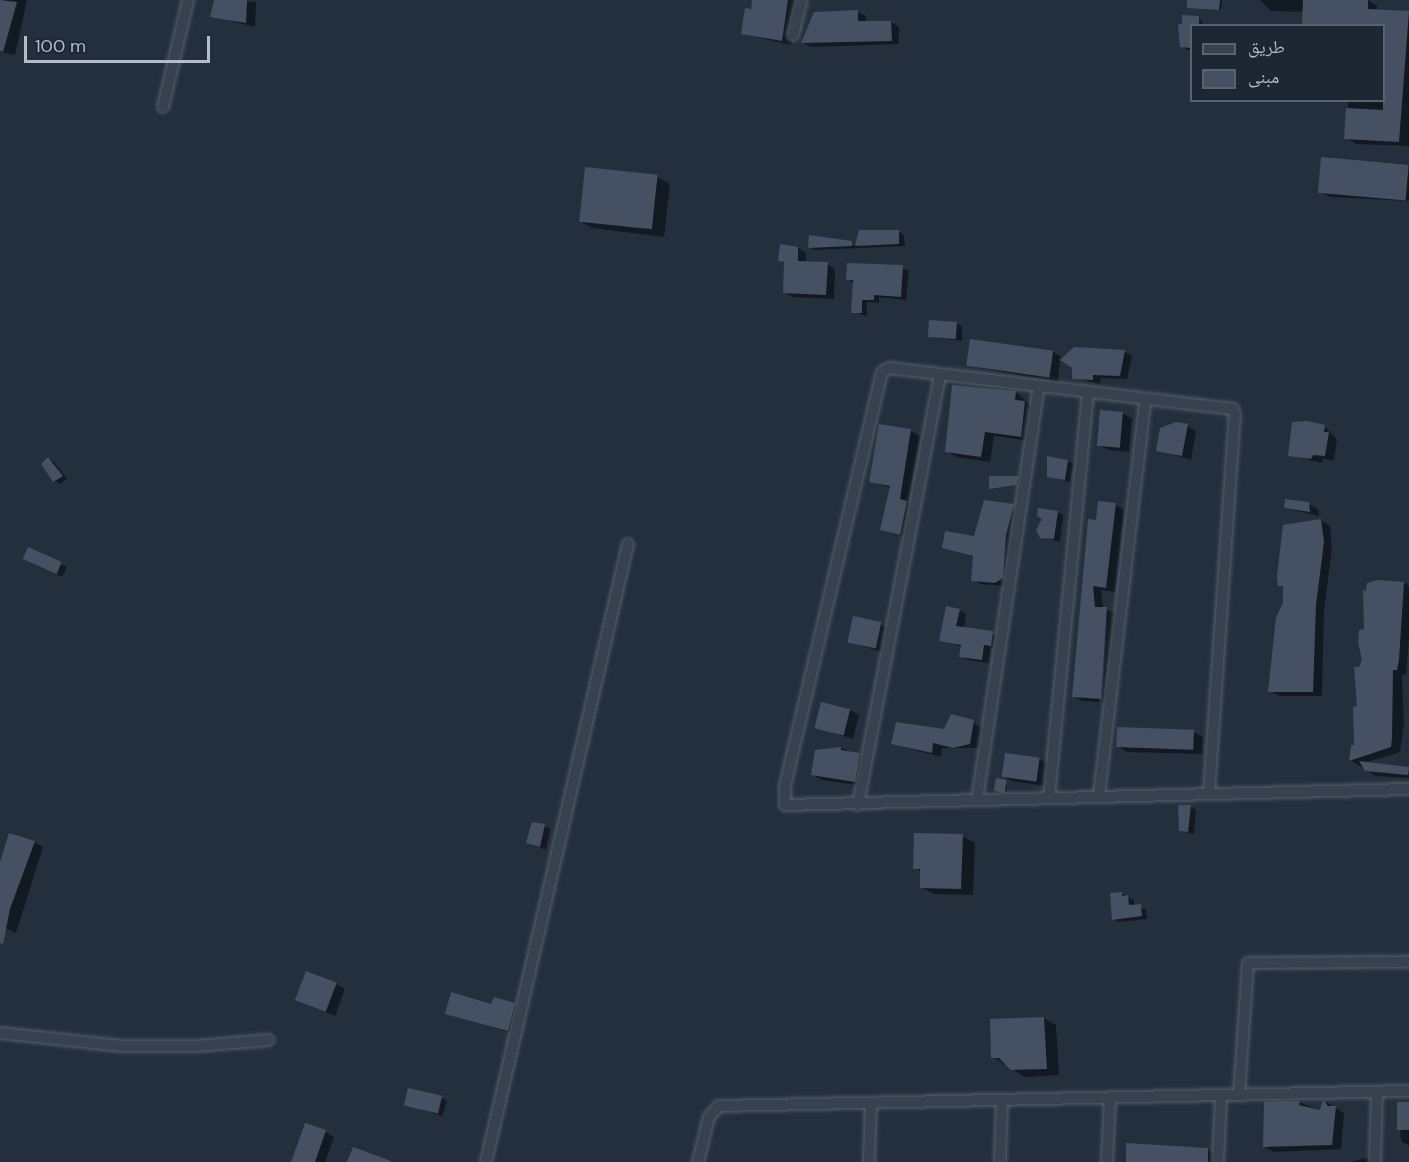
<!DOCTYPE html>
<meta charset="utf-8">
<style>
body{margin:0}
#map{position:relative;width:1409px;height:1162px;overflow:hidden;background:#242f3e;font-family:"DM Sans","Noto Naskh Arabic",sans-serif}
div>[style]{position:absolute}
.shadow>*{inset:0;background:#0007}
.building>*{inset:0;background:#455162;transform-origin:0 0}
.roads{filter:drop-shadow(0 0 2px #565f6c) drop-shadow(0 0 2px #565f6c)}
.street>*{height:10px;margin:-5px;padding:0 5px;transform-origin:5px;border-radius:5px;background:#38414e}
span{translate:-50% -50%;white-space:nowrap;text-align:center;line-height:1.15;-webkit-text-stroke:5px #1d2633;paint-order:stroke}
.legend{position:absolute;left:1190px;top:24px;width:195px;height:78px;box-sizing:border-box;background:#1d2633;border:2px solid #59626f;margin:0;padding:8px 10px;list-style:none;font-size:18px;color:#b4bcc9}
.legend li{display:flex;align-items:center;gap:12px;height:30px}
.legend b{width:30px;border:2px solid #59626f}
.scale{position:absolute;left:24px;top:36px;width:186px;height:27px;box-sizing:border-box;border:3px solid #b4bcc9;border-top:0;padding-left:8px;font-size:18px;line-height:21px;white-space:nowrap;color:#b4bcc9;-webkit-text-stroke:4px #1d2633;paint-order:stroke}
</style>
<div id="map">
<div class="shadow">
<i style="clip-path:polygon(0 0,27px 0,15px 55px,0 52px)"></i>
<i style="clip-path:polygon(215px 0,256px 2px,255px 27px,212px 16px)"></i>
<i style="clip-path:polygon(753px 0,801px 0,791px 45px,743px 34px)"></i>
<i style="clip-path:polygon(1199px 0,1222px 0,1221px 10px,1201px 9px)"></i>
<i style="clip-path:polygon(1260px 0,1368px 0,1377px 6px,1377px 11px,1409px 13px,1409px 146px,1356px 144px,1346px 138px,1348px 100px,1384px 100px,1384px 26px,1304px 12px,1271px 11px)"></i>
<i style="clip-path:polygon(858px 12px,866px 16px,866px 22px,891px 22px,899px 27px,899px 44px,811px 47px,803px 43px)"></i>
<i style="clip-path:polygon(1199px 17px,1204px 26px,1192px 26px,1192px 50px,1187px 50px,1182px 46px,1179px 25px)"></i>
<i style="clip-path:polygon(1322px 159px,1409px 164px,1409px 201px,1330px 197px,1320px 192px)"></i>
<i style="clip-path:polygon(657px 177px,670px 184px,664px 237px,592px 228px,580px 221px)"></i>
<i style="clip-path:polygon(899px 232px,904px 235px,905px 246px,815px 250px,809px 247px,857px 245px)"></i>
<i style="clip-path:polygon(798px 248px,806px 253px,806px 263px,827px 264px,835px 269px,834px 299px,793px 297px,785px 292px,786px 264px,780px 260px)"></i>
<i style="clip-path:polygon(849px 265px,909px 270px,906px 300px,879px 297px,879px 303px,867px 302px,867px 316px,853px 312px,854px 283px,848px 279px)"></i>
<i style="clip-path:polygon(956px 323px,962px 326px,962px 341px,930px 337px)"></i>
<i style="clip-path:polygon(1075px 348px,1125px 352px,1132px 356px,1127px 379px,1101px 378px,1100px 384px,1073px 378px)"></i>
<i style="clip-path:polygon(1053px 352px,1060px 356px,1058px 382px,969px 366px)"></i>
<i style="clip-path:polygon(1016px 392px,1034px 408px,1030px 441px,994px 436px,990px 462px,956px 457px,947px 451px)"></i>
<i style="clip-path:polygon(1123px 413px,1132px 419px,1129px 452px,1108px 450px,1099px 445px)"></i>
<i style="clip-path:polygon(1187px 426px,1196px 431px,1191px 460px,1158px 450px)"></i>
<i style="clip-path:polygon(1324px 426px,1337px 439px,1334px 460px,1323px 459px,1321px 463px,1289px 455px)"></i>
<i style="clip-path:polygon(911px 431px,920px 436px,908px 503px,916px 507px,909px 539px,882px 530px,891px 488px,871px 481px)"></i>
<i style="clip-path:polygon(49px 459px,54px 462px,67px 479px,60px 484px,54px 481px)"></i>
<i style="clip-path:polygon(1068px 461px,1073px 464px,1070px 482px,1049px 476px)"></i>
<i style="clip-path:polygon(1018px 478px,1019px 485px,990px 488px)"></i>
<i style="clip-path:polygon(1308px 504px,1318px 509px,1319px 516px,1285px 508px)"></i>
<i style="clip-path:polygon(1116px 505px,1124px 510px,1115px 592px,1101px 590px,1103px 608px,1115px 613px,1109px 703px,1102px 702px,1108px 611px,1099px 702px,1082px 701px,1073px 696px,1098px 522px)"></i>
<i style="clip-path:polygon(1013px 506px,1020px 510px,1009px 582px,1003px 586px,980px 584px,973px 580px,974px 557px,944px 547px,975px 538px)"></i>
<i style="clip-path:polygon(1057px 512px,1063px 515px,1060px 542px,1041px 536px)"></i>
<i style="clip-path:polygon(1321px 520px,1330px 526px,1332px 548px,1324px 611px,1322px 696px,1279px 696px,1270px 691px,1284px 604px,1285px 588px,1280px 585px)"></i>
<i style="clip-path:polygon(29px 549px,67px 567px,62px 577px,30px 562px)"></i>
<i style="clip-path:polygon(1404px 583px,1409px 586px,1409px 638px,1406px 675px,1402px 675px,1404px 724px,1400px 752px,1364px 763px,1408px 768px,1409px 778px,1375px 776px,1351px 760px,1355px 746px,1365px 630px)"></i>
<i style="clip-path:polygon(959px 610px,966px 614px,964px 628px,1000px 636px,998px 649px,991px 648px,989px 663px,968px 660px,961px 656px,962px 647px,941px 640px)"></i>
<i style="clip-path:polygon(880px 624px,889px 629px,884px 653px,850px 642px)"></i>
<i style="clip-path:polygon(850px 710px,859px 715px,853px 739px,816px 727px)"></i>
<i style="clip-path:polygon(952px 716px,983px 727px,979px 748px,942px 748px,941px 757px,893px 744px,945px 731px)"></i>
<i style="clip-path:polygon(1194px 732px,1203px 737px,1202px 754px,1127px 752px,1118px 746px)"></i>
<i style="clip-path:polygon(841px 748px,869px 759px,864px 786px,822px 780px,813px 775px)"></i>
<i style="clip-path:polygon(1040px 759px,1049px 764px,1045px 786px,1012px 781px,1003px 776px)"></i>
<i style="clip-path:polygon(1006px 781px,1007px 792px,996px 790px)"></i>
<i style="clip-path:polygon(1191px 807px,1196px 810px,1194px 834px,1180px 831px)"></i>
<i style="clip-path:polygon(544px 826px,550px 829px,546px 850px,528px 843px)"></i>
<i style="clip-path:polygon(962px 836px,975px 843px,973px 895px,934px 894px,921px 887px,922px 872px,915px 868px)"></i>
<i style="clip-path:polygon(34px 842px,43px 847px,16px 933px,0 926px,0 866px)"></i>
<i style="clip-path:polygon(1122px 894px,1134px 900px,1134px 907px,1146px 909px,1147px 919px,1119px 922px,1113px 919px)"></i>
<i style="clip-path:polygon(336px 984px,345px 989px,335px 1016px,296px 999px)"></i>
<i style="clip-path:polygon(514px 1004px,523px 1010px,518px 1035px,447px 1013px)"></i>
<i style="clip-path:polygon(1044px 1018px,1056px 1025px,1059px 1075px,1025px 1077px,993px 1057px)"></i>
<i style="clip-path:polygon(441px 1098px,447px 1101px,442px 1116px,405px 1104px)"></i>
<i style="clip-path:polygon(1299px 1102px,1321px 1111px,1326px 1102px,1344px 1113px,1341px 1149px,1274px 1152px,1265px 1147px)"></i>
<i style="clip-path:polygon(1398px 1103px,1409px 1104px,1409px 1146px,1401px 1141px)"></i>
<i style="clip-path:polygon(325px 1132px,334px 1137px,325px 1162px,293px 1162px)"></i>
<i style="clip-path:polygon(1208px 1150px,1218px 1156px,1218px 1162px,1127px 1162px)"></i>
<i style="clip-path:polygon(1367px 1158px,1374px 1162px,1349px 1162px)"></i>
</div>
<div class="building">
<i style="clip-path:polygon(0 0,17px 2px,3px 52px,0 51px)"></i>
<i style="clip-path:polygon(214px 0,247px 0,246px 23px,210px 17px)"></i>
<i style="clip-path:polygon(752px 0,788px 0,782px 41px,741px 34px,745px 8px,751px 9px)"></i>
<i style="clip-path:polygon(1187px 0,1220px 0,1219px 10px,1187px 8px)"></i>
<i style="clip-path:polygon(1303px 0,1368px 0,1368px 9px,1409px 11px,1399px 142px,1344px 139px,1346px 108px,1383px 110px,1383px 26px,1302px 26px)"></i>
<i style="clip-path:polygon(858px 10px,858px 21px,891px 21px,892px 41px,801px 43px,814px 12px)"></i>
<i style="clip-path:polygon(1182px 15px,1199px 16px,1199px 26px,1191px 26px,1191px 48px,1180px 47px,1178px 24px,1182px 24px)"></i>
<i style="left:1321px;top:157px;width:88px;height:36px;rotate:5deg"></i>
<i style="left:585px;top:167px;width:73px;height:55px;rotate:6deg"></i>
<i style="clip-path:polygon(859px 230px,899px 230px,899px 244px,855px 246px)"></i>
<i style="clip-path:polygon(809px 235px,852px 241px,852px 246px,808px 248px)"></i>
<i style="clip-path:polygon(780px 244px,798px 247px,798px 261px,828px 262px,826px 295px,783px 293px,784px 262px,778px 261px)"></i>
<i style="clip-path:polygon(847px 263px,903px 265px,901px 297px,874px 295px,874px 300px,862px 300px,862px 313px,851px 313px,853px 280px,846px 280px)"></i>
<i style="left:929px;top:320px;width:28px;height:17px;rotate:4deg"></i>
<i style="left:970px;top:339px;width:84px;height:27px;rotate:8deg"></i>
<i style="clip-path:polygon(1074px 347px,1125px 350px,1120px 376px,1093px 375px,1093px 380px,1072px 379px,1072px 368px,1060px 360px)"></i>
<i style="clip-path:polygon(952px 385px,1016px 391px,1015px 400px,1025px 401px,1021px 437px,985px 432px,981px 457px,945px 452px)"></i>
<i style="left:1100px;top:410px;width:23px;height:36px;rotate:5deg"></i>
<i style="clip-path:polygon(1307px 421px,1325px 425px,1324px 432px,1329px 432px,1325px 456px,1313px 455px,1311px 459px,1288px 456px,1292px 422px)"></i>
<i style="clip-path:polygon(1176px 422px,1188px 424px,1182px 456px,1156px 451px,1160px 428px)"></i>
<i style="clip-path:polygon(879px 424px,911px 429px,900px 499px,907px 501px,900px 535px,880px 530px,890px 486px,869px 482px)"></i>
<i style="clip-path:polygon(1047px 456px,1068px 460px,1065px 480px,1047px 477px)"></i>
<i style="clip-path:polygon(48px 457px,63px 476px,53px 482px,41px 464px)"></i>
<i style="clip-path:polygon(989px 476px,1018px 476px,1017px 485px,989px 489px)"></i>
<i style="clip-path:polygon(1285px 499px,1309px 502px,1310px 512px,1284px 508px)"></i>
<i style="clip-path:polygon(984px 500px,1014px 504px,1006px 535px,1003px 578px,995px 583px,971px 581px,973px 556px,942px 548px,945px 531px,974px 536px)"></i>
<i style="clip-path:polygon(1098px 501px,1116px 503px,1106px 588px,1093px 586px,1095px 607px,1107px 607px,1101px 699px,1072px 697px,1088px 519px,1096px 520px)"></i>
<i style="clip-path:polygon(1038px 508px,1058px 511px,1054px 539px,1040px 538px,1036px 530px,1042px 519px,1037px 516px)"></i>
<i style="clip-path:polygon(1321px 519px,1324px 542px,1316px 605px,1313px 692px,1268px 692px,1276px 617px,1283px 603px,1283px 586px,1278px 586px,1277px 576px,1283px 525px)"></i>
<i style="left:28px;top:547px;width:37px;height:13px;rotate:24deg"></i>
<i style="clip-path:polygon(1377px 580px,1404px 582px,1399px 660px,1397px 670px,1393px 670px,1392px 738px,1391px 747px,1349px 761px,1351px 745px,1354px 745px,1353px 707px,1357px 706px,1354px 667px,1359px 667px,1362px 660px,1358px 642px,1359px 630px,1364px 629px,1363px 590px,1366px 591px,1367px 583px)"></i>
<i style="clip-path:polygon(946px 606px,960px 609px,956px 626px,993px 631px,991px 646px,984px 645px,982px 660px,959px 657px,961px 645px,939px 641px)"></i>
<i style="left:853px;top:616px;width:29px;height:27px;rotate:12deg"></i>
<i style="left:821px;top:702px;width:30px;height:27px;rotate:14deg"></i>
<i style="clip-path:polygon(951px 714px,974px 720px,970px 744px,953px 748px,933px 743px,932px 753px,891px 744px,896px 722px,944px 729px)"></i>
<i style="left:1117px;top:727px;width:77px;height:20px;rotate:2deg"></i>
<i style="clip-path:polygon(841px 747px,841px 750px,860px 753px,855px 782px,811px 775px,815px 750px)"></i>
<i style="left:1005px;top:753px;width:35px;height:24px;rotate:8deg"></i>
<i style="clip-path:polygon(1359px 761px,1409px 767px,1408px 775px,1365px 771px)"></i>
<i style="left:996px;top:778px;width:11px;height:13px;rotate:10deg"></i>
<i style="clip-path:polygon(1178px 805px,1191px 805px,1188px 832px,1179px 831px)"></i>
<i style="clip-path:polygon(532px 822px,545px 824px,540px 847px,526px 843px)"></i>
<i style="clip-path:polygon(9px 833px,35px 841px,10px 909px,3px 944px,0 943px,0 862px)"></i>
<i style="clip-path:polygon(914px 833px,963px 834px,961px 889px,920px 888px,920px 869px,913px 869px)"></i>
<i style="clip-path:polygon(1122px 892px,1122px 896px,1128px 895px,1129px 905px,1141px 904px,1142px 916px,1112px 920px,1110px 893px)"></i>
<i style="left:306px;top:971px;width:33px;height:31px;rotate:21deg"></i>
<i style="clip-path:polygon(451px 992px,491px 1004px,494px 997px,515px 1003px,508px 1031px,445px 1014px)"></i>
<i style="clip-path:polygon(1044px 1017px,1047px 1069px,1011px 1070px,999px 1058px,991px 1058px,990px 1019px)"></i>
<i style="left:408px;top:1088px;width:35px;height:18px;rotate:13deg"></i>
<i style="clip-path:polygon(1323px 1100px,1328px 1106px,1336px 1106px,1332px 1145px,1263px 1147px,1264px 1102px,1300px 1101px,1299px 1105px,1320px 1110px)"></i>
<i style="left:1397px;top:1102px;width:12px;height:28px"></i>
<i style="clip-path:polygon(305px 1123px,326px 1130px,315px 1162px,291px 1162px)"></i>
<i style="clip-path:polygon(1126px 1143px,1208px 1148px,1208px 1162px,1126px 1162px)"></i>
<i style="clip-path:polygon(353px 1147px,391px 1161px,391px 1162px,347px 1162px)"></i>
</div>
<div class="roads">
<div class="street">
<i style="left:793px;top:35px;width:36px;rotate:-76deg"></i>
<i style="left:163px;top:107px;width:110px;rotate:-76.8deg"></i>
<i style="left:1209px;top:793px;width:378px;rotate:-86.1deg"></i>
<i style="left:1235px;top:416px;width:7px;rotate:-106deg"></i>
<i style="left:1233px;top:409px;width:346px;rotate:-173.2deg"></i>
<i style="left:889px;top:368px;width:8px;rotate:150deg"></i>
<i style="left:882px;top:372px;width:426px;rotate:103.2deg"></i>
<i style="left:785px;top:787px;width:18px;rotate:90deg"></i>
<i style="left:785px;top:805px;width:624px;rotate:-1.47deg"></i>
<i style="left:1099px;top:795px;width:397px;rotate:-83.3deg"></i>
<i style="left:1049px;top:797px;width:405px;rotate:-84.5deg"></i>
<i style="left:977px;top:800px;width:418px;rotate:-81.5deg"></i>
<i style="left:858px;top:805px;width:438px;rotate:-79.2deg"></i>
<i style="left:0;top:1033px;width:122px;rotate:6.1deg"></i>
<i style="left:121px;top:1046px;width:76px"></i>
<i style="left:197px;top:1046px;width:72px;rotate:-4.8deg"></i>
<i style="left:1239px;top:1095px;width:132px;rotate:-86.1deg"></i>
<i style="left:1248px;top:963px;width:161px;rotate:-0.4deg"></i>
<i style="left:486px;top:1162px;width:634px;rotate:-77.06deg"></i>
<i style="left:698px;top:1162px;width:46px;rotate:-76.3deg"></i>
<i style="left:709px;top:1117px;width:15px;rotate:-48deg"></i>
<i style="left:719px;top:1106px;width:690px;rotate:-1.25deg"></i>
<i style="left:869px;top:1162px;width:59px;rotate:-88.1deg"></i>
<i style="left:1000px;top:1162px;width:62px;rotate:-88.2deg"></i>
<i style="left:1107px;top:1162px;width:64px;rotate:-87.3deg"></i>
<i style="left:1218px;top:1162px;width:67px;rotate:-87.4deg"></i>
<i style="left:1375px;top:1162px;width:70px;rotate:-88.4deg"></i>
</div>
</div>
<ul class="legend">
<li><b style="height:8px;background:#38414e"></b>طريق</li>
<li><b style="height:16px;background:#455162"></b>مبنى</li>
</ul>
<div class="scale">100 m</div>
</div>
